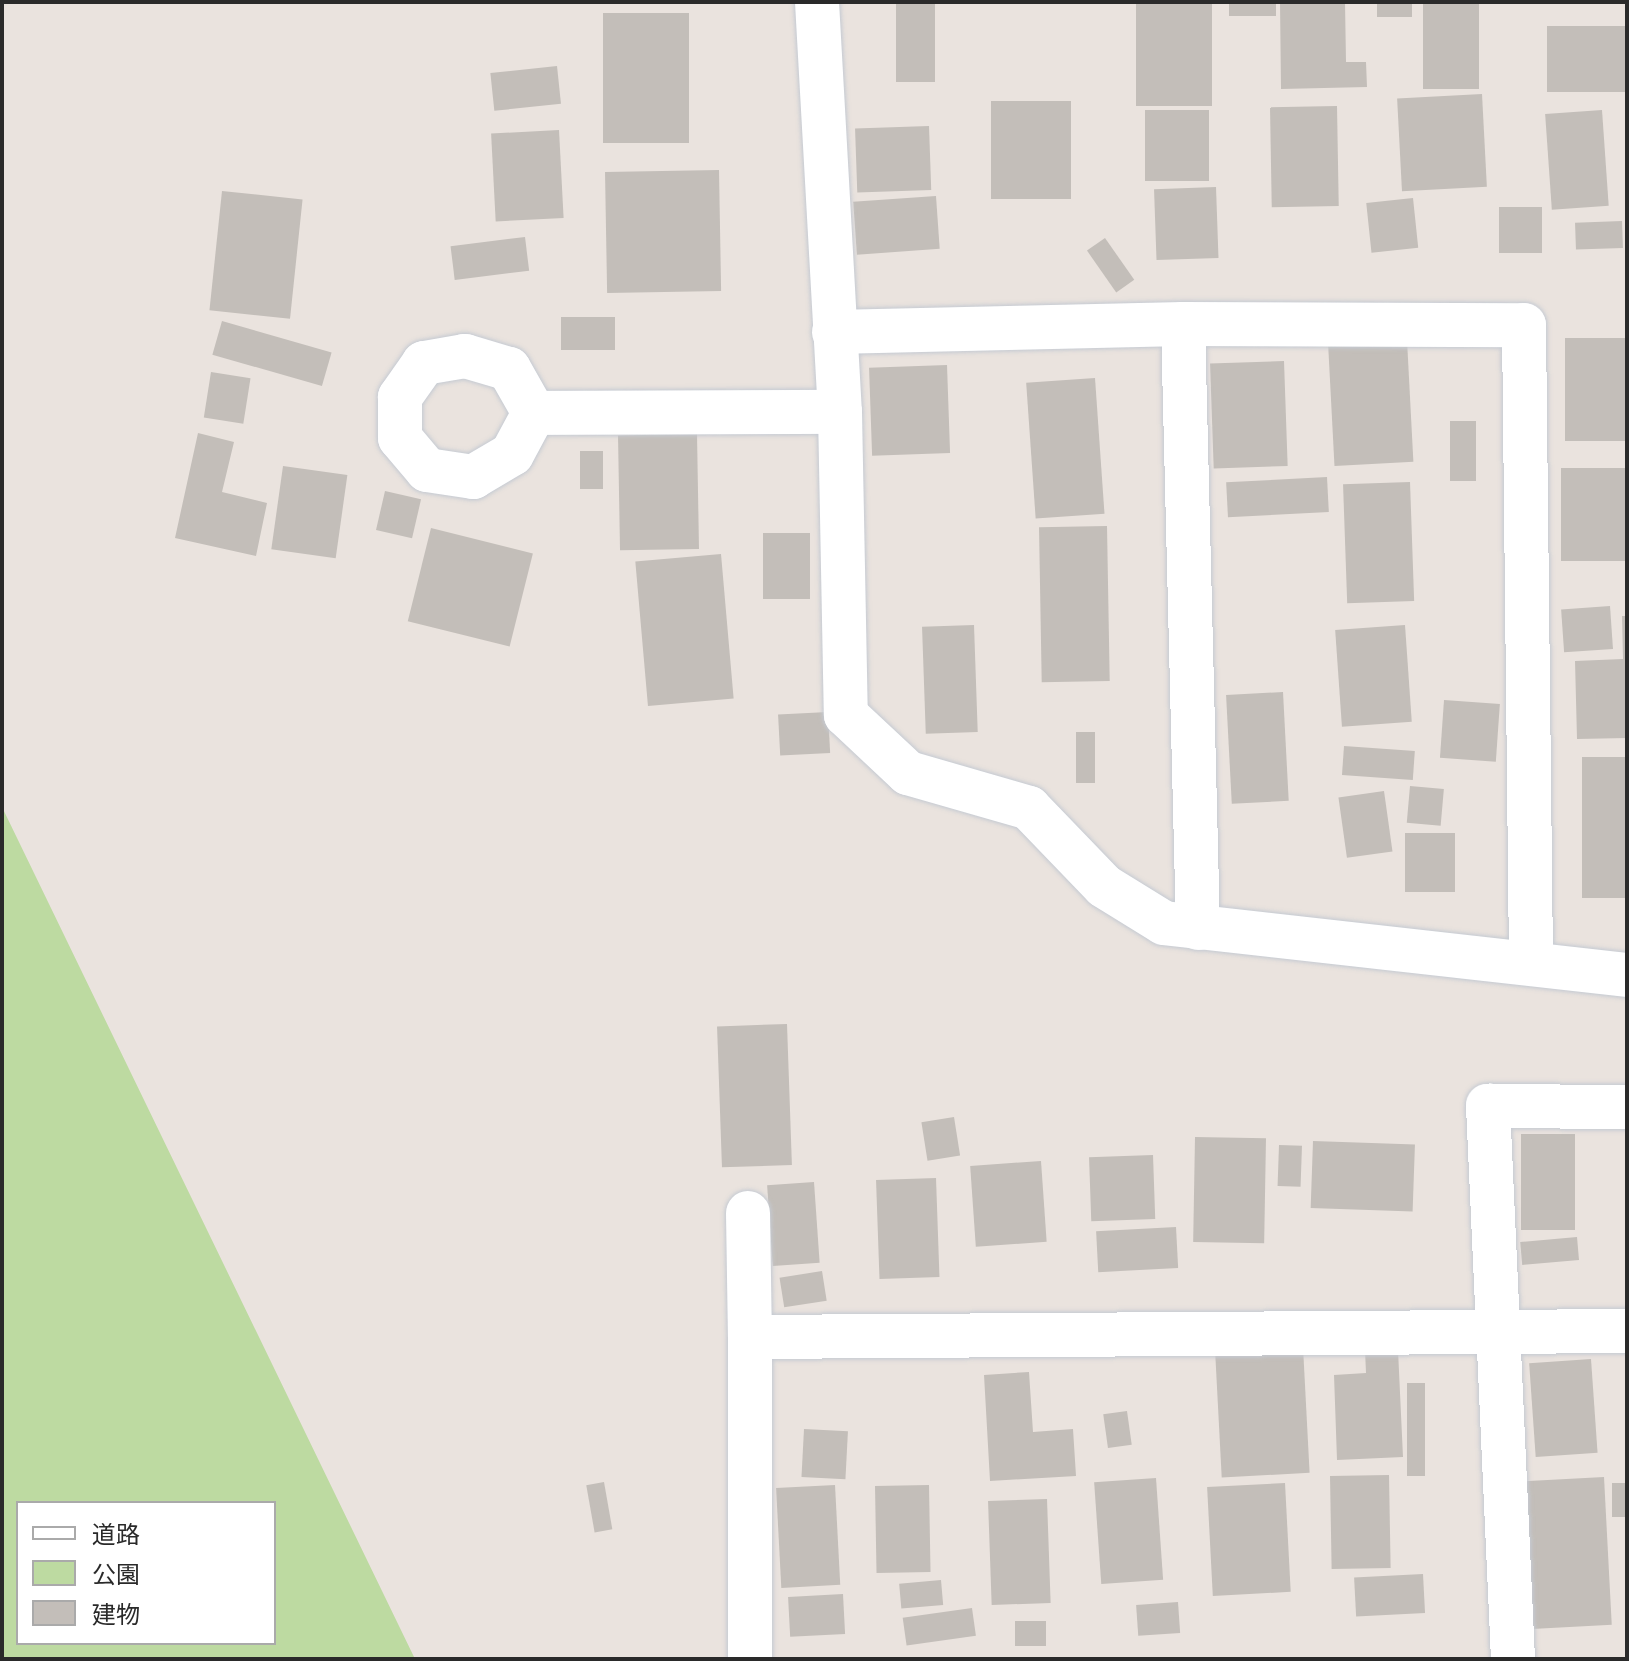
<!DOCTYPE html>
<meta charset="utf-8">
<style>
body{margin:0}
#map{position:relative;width:1629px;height:1661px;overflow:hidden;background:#eae3de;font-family:"Alegreya Sans","Noto Sans JP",sans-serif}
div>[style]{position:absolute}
.green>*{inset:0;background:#bddaa1}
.building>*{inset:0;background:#c3beb9;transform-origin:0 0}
.roads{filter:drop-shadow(0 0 2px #c5cad2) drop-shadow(0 0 2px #c5cad2)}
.minor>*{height:44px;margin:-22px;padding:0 22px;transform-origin:22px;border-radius:22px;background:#fff}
span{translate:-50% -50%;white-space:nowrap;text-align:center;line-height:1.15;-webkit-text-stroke:7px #fff;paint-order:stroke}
.frame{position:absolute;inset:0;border:4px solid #2a2a2a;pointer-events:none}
.legend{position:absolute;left:16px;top:1501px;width:260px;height:144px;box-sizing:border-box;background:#fff;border:2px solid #aaa;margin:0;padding:10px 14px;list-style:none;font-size:24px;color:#2a2a2a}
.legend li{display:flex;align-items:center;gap:16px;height:40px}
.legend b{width:40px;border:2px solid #aaa}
</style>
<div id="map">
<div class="green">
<i style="clip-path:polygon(evenodd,2px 807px,415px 1659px,2px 1659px,2px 807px,18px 1503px,274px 1503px,274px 1643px,18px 1643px,18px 1503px)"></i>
</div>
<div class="building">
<i style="left:896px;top:2px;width:39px;height:80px"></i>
<i style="left:1136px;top:2px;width:76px;height:104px"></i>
<i style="left:1229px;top:2px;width:47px;height:14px"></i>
<i style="clip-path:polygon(1280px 2px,1345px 2px,1346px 62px,1366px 62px,1367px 87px,1281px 89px)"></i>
<i style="left:1377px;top:2px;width:35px;height:15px"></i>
<i style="left:1423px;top:2px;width:56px;height:87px"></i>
<i style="left:689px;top:13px;width:130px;height:86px;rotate:90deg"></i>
<i style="left:1627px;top:26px;width:66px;height:80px;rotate:90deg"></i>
<i style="left:557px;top:66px;width:38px;height:67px;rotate:84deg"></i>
<i style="left:1482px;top:94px;width:93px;height:85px;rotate:87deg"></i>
<i style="left:991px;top:101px;width:80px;height:98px"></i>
<i style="left:1337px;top:106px;width:100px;height:67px;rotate:89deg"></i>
<i style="left:1145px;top:110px;width:64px;height:71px"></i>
<i style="left:1602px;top:110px;width:96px;height:57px;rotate:86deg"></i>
<i style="left:929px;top:126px;width:64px;height:74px;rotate:88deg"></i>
<i style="left:559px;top:130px;width:88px;height:68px;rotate:87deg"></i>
<i style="left:719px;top:170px;width:121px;height:114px;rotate:89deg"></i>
<i style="left:1216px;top:187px;width:71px;height:62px;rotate:88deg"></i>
<i style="left:222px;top:191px;width:81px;height:120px;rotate:6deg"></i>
<i style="left:936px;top:196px;width:53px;height:83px;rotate:86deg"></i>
<i style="left:1413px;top:198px;width:50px;height:47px;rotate:84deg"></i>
<i style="left:1499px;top:207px;width:43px;height:46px"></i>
<i style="left:1622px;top:221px;width:27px;height:47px;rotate:88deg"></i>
<i style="left:525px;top:237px;width:34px;height:75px;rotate:83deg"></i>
<i style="left:1105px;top:238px;width:51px;height:22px;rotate:55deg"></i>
<i style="left:615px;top:317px;width:33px;height:54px;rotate:90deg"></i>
<i style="left:222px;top:321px;width:114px;height:35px;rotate:16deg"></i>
<i style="left:1627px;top:338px;width:103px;height:62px;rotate:90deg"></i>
<i style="left:1407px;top:340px;width:122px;height:79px;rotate:87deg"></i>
<i style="left:1284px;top:361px;width:105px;height:74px;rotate:88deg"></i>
<i style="left:947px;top:365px;width:88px;height:78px;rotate:88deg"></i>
<i style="left:211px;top:372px;width:40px;height:46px;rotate:9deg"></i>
<i style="left:1095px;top:378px;width:136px;height:69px;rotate:86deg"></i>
<i style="left:1450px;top:421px;width:26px;height:60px"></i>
<i style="clip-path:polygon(198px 433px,234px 442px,222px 492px,267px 503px,256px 556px,175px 538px)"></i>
<i style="left:697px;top:434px;width:115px;height:79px;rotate:89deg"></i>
<i style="left:580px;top:451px;width:23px;height:38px"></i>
<i style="left:283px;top:466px;width:65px;height:84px;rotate:8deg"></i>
<i style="left:1627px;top:468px;width:93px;height:66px;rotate:90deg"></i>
<i style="left:1327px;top:477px;width:35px;height:101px;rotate:87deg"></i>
<i style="left:1410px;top:482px;width:119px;height:67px;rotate:88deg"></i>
<i style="left:385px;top:491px;width:37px;height:40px;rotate:13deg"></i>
<i style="left:1107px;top:526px;width:155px;height:68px;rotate:89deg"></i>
<i style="left:431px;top:528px;width:105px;height:96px;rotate:14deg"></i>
<i style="left:763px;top:533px;width:47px;height:66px"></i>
<i style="left:721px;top:554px;width:145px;height:86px;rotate:85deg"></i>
<i style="left:1610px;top:606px;width:43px;height:49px;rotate:86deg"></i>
<i style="clip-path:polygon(1622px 616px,1627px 616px,1627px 738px,1577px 739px,1575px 661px,1623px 659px)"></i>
<i style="left:974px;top:625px;width:107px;height:52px;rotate:88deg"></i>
<i style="left:1405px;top:625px;width:97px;height:70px;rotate:86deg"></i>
<i style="left:1283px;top:692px;width:109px;height:57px;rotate:87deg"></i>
<i style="left:1444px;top:700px;width:56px;height:58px;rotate:4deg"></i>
<i style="left:828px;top:712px;width:41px;height:50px;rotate:87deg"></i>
<i style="left:1076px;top:732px;width:19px;height:51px"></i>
<i style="left:1344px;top:746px;width:71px;height:29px;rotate:4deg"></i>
<i style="left:1627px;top:757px;width:141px;height:45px;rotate:90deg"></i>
<i style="left:1410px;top:786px;width:34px;height:37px;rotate:5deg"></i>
<i style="left:1384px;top:791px;width:61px;height:46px;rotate:82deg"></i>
<i style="left:1405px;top:833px;width:50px;height:59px"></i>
<i style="left:787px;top:1024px;width:141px;height:70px;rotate:88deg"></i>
<i style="left:954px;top:1117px;width:39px;height:33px;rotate:81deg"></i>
<i style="left:1575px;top:1134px;width:96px;height:54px;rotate:90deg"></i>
<i style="left:1195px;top:1137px;width:71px;height:105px;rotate:1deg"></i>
<i style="left:1313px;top:1141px;width:102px;height:67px;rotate:2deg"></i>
<i style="left:1279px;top:1145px;width:23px;height:41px;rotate:2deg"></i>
<i style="left:1153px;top:1155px;width:64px;height:64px;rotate:88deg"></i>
<i style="left:1041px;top:1161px;width:81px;height:71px;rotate:86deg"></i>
<i style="left:936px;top:1178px;width:99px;height:60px;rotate:88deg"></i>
<i style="left:814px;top:1182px;width:81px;height:47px;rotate:86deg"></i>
<i style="left:1176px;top:1227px;width:41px;height:80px;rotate:87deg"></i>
<i style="left:1577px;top:1237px;width:23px;height:57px;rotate:85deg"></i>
<i style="left:822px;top:1271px;width:30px;height:43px;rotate:81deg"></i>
<i style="left:1303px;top:1347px;width:126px;height:88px;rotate:87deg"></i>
<i style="clip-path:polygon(1365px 1350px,1398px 1350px,1403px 1457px,1337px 1460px,1334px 1375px,1366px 1373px)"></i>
<i style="left:1591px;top:1359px;width:94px;height:62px;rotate:86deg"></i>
<i style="clip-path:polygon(1029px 1372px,1033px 1432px,1073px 1429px,1076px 1476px,990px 1481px,984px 1375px)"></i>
<i style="left:1407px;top:1383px;width:18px;height:93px"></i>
<i style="left:1127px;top:1411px;width:34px;height:24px;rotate:82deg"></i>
<i style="left:804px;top:1429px;width:44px;height:48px;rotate:3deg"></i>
<i style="left:1389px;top:1475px;width:93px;height:59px;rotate:89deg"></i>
<i style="left:1604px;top:1477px;width:148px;height:80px;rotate:87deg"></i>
<i style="left:1156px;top:1478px;width:102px;height:62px;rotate:86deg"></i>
<i style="left:604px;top:1482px;width:48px;height:18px;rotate:80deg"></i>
<i style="left:1285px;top:1483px;width:109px;height:78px;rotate:87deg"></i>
<i style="left:1627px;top:1483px;width:34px;height:15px;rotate:90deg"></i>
<i style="left:835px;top:1485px;width:100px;height:59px;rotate:87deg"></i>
<i style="left:929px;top:1485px;width:87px;height:54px;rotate:89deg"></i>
<i style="left:1047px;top:1499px;width:104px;height:59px;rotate:88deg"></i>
<i style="left:1423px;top:1574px;width:39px;height:69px;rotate:87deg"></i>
<i style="left:941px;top:1580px;width:25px;height:42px;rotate:85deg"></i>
<i style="left:843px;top:1594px;width:40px;height:55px;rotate:87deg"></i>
<i style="left:1178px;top:1602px;width:31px;height:42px;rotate:86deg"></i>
<i style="left:972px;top:1608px;width:28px;height:70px;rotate:82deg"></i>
<i style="left:1015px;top:1621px;width:31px;height:25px"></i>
</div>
<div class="roads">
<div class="minor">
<i style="left:817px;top:2px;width:411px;rotate:86.8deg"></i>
<i style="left:840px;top:412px;width:303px;rotate:88.9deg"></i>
<i style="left:846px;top:715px;width:85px;rotate:43.1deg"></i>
<i style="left:908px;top:773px;width:126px;rotate:16.1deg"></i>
<i style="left:1029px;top:808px;width:108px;rotate:46.1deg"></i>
<i style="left:1104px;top:886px;width:70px;rotate:31.7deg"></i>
<i style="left:1164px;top:923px;width:466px;rotate:6.4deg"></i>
<i style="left:1183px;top:324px;width:604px;rotate:88.58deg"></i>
<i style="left:834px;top:332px;width:349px;rotate:-1.3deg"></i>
<i style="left:1183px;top:324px;width:341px;rotate:0.2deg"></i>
<i style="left:1524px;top:325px;width:637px;rotate:89.37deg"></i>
<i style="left:534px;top:413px;width:51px;rotate:-119.6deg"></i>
<i style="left:509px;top:369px;width:46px;rotate:-163.5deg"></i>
<i style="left:465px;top:356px;width:42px;rotate:170.3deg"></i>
<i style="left:424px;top:363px;width:42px;rotate:125.2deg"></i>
<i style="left:400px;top:397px;width:41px;rotate:90deg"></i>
<i style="left:400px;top:438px;width:42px;rotate:49.8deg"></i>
<i style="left:427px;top:470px;width:47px;rotate:8.7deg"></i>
<i style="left:473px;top:477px;width:45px;rotate:-30.5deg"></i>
<i style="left:512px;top:454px;width:47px;rotate:-61.8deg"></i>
<i style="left:534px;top:413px;width:306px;rotate:-0.2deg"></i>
<i style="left:748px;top:1213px;width:124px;rotate:89.1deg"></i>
<i style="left:750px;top:1659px;width:322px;rotate:-90deg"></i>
<i style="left:750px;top:1337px;width:877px;rotate:-0.39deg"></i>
<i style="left:1513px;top:1659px;width:554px;rotate:-92.59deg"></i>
<i style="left:1488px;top:1106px;width:139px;rotate:0.4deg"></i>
</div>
</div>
<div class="frame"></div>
<ul class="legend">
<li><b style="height:10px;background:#fff"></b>道路</li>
<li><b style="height:22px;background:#bddaa1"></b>公園</li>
<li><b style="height:22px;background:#c3beb9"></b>建物</li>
</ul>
</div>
